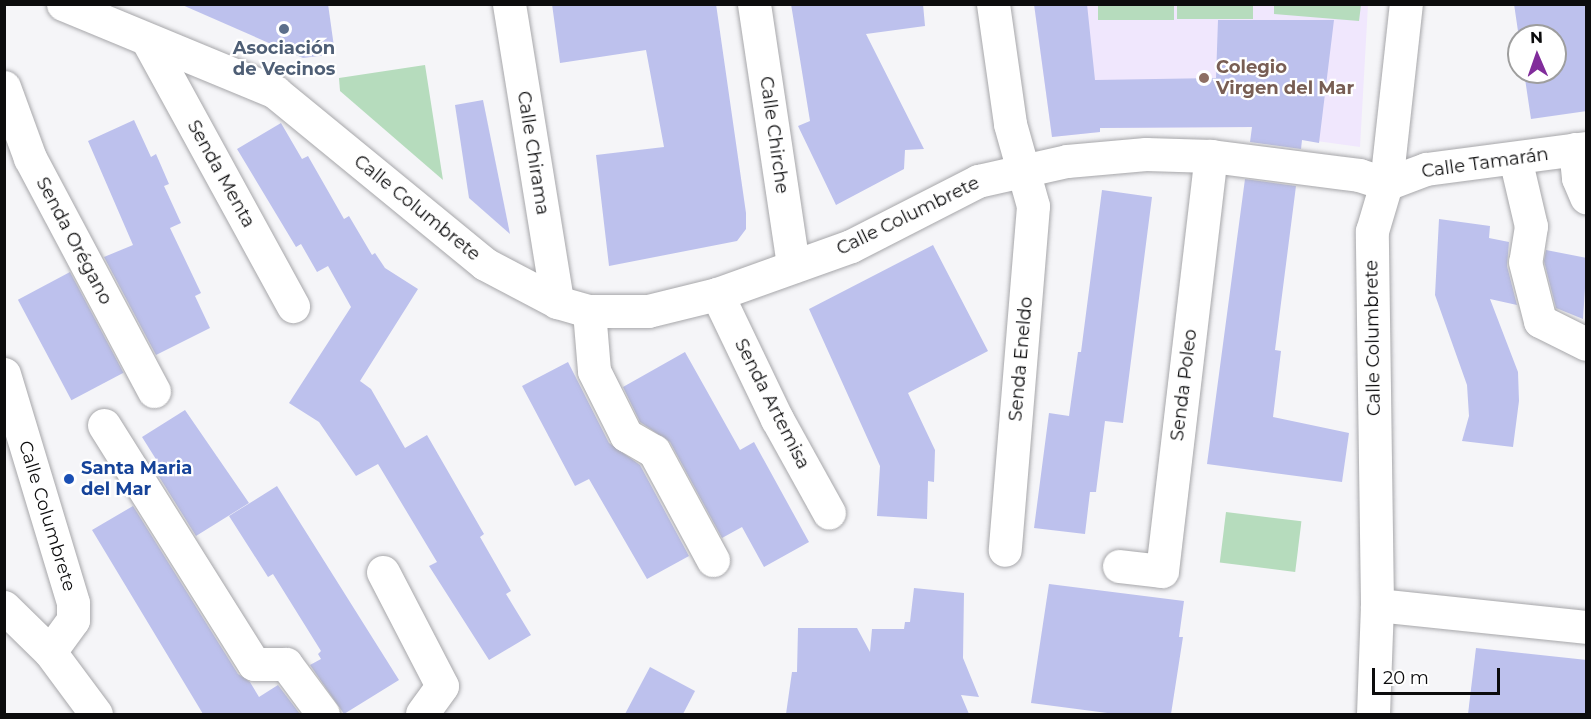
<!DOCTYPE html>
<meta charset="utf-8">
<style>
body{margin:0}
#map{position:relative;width:1591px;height:719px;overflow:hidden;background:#f5f5f8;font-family:Montserrat,sans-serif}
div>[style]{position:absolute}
.education>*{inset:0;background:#f0e7fd}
.green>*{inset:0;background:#b6dcbd;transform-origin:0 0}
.building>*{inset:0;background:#bdc1ed;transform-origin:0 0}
.roads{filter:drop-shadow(0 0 2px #a7a7aa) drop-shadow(0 0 2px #a7a7aa)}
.minor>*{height:33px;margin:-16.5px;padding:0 16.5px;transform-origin:16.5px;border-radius:16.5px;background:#fff}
.major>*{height:33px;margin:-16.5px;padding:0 16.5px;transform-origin:16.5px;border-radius:16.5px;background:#fff}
.dots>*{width:16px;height:16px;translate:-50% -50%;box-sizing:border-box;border:3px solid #fff;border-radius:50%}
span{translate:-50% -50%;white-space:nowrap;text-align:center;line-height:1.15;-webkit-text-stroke:4.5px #fff;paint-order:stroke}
.service-label{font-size:18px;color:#4e5e75;font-weight:700}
.education-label{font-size:18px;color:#785e54;font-weight:700}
.left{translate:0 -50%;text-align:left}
.street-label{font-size:18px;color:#0c0c0d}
.transit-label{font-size:18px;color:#164399;font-weight:700}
.frame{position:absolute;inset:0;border:6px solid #0c0c0d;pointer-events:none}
.north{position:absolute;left:1507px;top:24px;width:60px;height:60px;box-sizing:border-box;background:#fff;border:2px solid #9e9e9e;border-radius:50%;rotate:358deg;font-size:16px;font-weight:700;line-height:24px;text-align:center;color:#0c0c0d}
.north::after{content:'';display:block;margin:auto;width:21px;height:27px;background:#812c9b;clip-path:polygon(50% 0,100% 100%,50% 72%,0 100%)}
.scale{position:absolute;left:1372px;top:668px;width:128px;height:27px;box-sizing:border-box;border:3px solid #0c0c0d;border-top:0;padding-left:8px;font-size:18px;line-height:21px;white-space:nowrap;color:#0c0c0d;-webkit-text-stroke:4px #fff;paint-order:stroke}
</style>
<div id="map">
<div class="education">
<i style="clip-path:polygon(1034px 5px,1368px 5px,1360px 147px,1273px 135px,1273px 127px,1100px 128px,1100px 132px,1052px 137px)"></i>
</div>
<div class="green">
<i style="left:1098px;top:5px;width:76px;height:15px"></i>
<i style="left:1177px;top:5px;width:76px;height:14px"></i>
<i style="clip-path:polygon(1274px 5px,1361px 5px,1359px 21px,1274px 14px)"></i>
<i style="clip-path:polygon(425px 65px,443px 180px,340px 91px,339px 78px)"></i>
<i style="left:1226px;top:512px;width:76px;height:51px;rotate:7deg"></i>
</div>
<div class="building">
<i style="clip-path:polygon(180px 4px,328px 4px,335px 54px,303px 58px)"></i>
<i style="clip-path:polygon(552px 4px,716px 4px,746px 213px,746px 229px,737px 241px,609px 266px,596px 155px,664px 147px,646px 50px,560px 63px)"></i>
<i style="clip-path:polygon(791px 4px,923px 4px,925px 26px,866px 34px,924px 149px,905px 150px,904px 169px,836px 205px,798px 126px,810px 121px)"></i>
<i style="clip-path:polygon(1034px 4px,1087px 4px,1095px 80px,1216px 78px,1218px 20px,1334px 20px,1319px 143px,1302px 140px,1301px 149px,1250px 142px,1252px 127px,1100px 128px,1100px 132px,1052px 137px)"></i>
<i style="clip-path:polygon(1514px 4px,1587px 4px,1587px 111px,1531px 119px,1524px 72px,1555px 72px,1555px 36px,1519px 38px)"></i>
<i style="clip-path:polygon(483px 100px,510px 234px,469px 198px,455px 105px)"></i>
<i style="clip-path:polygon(134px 120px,151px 157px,156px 154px,169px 184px,164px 186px,181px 223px,170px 228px,201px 293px,195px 296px,210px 328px,156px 355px,104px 257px,133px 245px,88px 141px)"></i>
<i style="clip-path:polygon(281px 123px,302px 159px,308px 156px,344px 219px,349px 216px,372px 255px,375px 253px,385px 268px,418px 289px,360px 381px,371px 389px,405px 448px,427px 435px,484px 534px,480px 537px,511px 591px,506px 594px,531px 635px,489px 660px,429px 566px,437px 562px,378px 464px,356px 476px,319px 422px,289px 403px,351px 307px,328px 266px,317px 272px,301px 244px,296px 247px,237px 149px)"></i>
<i style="clip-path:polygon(1245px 179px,1296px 186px,1275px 350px,1281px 351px,1273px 417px,1349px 433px,1342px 482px,1207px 464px)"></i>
<i style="clip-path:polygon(1102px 190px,1152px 197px,1123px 423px,1105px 421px,1096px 492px,1090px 492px,1085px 534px,1034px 528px,1049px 413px,1069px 416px,1078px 352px,1081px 352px)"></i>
<i style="clip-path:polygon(1439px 219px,1490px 226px,1489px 238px,1509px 242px,1507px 266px,1517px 305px,1490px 299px,1518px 372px,1519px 401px,1513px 447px,1462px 441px,1469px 416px,1467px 385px,1435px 295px)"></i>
<i style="clip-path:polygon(933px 245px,988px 351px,908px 393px,935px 450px,934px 482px,928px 481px,927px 519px,877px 516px,880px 466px,809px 309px)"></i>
<i style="clip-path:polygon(1546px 250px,1587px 258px,1583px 319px,1556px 308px,1544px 261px)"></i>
<i style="left:70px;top:272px;width:114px;height:59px;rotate:62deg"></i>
<i style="clip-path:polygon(685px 352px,740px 450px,754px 442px,809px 542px,764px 567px,742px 527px,722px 538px,670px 442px,640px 422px,623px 387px)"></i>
<i style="clip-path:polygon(568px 362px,609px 443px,640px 465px,689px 556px,647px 579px,589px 479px,575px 486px,522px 386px)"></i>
<i style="clip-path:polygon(185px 410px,249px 503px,196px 536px,158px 475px,164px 472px,142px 437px)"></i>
<i style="clip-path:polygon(277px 486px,399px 680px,344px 714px,310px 665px,321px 659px,318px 654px,321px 651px,273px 574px,268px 577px,229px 516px)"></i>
<i style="clip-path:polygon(133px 506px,238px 674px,250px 682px,259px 697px,278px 685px,300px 714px,203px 714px,92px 530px)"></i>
<i style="clip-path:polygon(1049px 584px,1184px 601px,1179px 637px,1183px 637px,1171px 714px,1115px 714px,1031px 703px)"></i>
<i style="clip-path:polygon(914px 588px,964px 593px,963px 658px,979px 697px,961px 695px,969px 714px,786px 714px,792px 672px,797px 672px,798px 628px,857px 628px,870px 652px,872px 629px,904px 629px,905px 622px,910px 622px)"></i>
<i style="clip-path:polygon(1476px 648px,1587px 660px,1587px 714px,1468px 714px)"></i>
<i style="clip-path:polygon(650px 667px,695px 691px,683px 714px,625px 714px)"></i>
</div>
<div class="roads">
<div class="minor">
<i style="left:63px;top:4px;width:230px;rotate:22.5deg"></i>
<i style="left:275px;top:92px;width:271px;rotate:39.3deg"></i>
<i style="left:485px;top:264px;width:81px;rotate:27.8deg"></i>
<i style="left:557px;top:302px;width:33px;rotate:16deg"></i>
<i style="left:589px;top:311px;width:59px"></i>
<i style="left:648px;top:311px;width:71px;rotate:-13.8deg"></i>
<i style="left:717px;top:294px;width:142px;rotate:-19.7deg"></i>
<i style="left:851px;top:246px;width:143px;rotate:-27.1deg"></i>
<i style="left:978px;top:181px;width:91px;rotate:-12.7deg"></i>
<i style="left:1067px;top:161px;width:79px;rotate:-5.1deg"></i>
<i style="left:1146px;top:154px;width:65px;rotate:1.8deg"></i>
<i style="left:1211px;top:156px;width:149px;rotate:7.3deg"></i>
<i style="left:1359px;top:175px;width:28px;rotate:18deg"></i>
<i style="left:509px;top:4px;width:302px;rotate:80.8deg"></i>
<i style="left:754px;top:4px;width:265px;rotate:81.5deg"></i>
<i style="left:993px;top:4px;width:121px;rotate:81.9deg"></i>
<i style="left:1010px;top:124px;width:85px;rotate:74.3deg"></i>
<i style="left:1033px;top:206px;width:345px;rotate:94.7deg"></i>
<i style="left:149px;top:43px;width:300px;rotate:61.3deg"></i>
<i style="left:4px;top:87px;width:76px;rotate:69.9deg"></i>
<i style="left:30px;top:158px;width:264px;rotate:62deg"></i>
<i style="left:1575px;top:149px;width:29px;rotate:84deg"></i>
<i style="left:1578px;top:178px;width:21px;rotate:67deg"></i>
<i style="left:1515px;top:158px;width:70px;rotate:76.8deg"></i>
<i style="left:1531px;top:226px;width:36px;rotate:99deg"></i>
<i style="left:1525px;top:262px;width:61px;rotate:75.7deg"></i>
<i style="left:1540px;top:321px;width:51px;rotate:26.6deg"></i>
<i style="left:1386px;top:184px;width:43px;rotate:-20.6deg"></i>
<i style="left:1426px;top:169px;width:161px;rotate:-7.5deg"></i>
<i style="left:717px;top:294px;width:139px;rotate:64.4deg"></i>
<i style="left:777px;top:419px;width:107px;rotate:61deg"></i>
<i style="left:589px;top:311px;width:60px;rotate:85.2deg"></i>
<i style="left:594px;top:371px;width:72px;rotate:63.4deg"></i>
<i style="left:626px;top:435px;width:32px;rotate:30deg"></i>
<i style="left:654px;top:451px;width:124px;rotate:61.6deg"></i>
<i style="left:4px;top:374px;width:239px;rotate:73.2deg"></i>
<i style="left:73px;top:603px;width:17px;rotate:90deg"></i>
<i style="left:73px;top:620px;width:39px;rotate:126deg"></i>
<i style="left:104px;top:425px;width:282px;rotate:57.9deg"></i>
<i style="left:254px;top:664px;width:32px"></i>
<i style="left:286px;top:664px;width:62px;rotate:53.5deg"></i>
<i style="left:1119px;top:566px;width:43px;rotate:6.6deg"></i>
<i style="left:1162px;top:571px;width:418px;rotate:-83.3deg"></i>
<i style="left:383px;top:572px;width:128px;rotate:62.6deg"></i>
<i style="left:442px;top:686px;width:34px;rotate:126deg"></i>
<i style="left:1377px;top:605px;width:210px;rotate:6deg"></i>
<i style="left:1373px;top:714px;width:109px;rotate:-87.9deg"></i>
<i style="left:1377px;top:605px;width:374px;rotate:-90.8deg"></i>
<i style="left:1372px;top:231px;width:49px;rotate:-73.4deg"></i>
<i style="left:1386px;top:184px;width:181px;rotate:-83.7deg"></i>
</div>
<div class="major">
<i style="left:4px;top:607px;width:64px;rotate:44.4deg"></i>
<i style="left:50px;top:652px;width:77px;rotate:53.4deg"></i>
</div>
</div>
<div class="dots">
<i style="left:284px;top:29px;background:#5c6f8a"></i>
<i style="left:1204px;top:78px;background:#8d6e63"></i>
<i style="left:69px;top:479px;background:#1a4fb4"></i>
</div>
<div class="service-label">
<span style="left:284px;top:59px">Asociación<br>de Vecinos</span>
</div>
<div class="education-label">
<span class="left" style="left:1216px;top:78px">Colegio<br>Virgen del Mar</span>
</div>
<div class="street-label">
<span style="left:774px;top:135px;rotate:82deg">Calle Chirche</span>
<span style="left:533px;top:153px;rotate:81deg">Calle Chirama</span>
<span style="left:1485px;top:163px;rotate:-8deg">Calle Tamarán</span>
<span style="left:221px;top:174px;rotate:61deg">Senda Menta</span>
<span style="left:417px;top:208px;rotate:39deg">Calle Columbrete</span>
<span style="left:908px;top:216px;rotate:-26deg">Calle Columbrete</span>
<span style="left:74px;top:241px;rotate:62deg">Senda Orégano</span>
<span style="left:1373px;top:338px;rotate:-91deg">Calle Columbrete</span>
<span style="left:1021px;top:359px;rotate:-85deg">Senda Eneldo</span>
<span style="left:1184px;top:385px;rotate:-83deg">Senda Poleo</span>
<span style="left:772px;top:404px;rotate:63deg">Senda Artemisa</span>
<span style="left:47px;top:516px;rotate:73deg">Calle Columbrete</span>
</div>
<div class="transit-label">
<span class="left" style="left:81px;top:479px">Santa Maria<br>del Mar</span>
</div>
<div class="frame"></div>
<div class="north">N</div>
<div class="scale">20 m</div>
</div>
